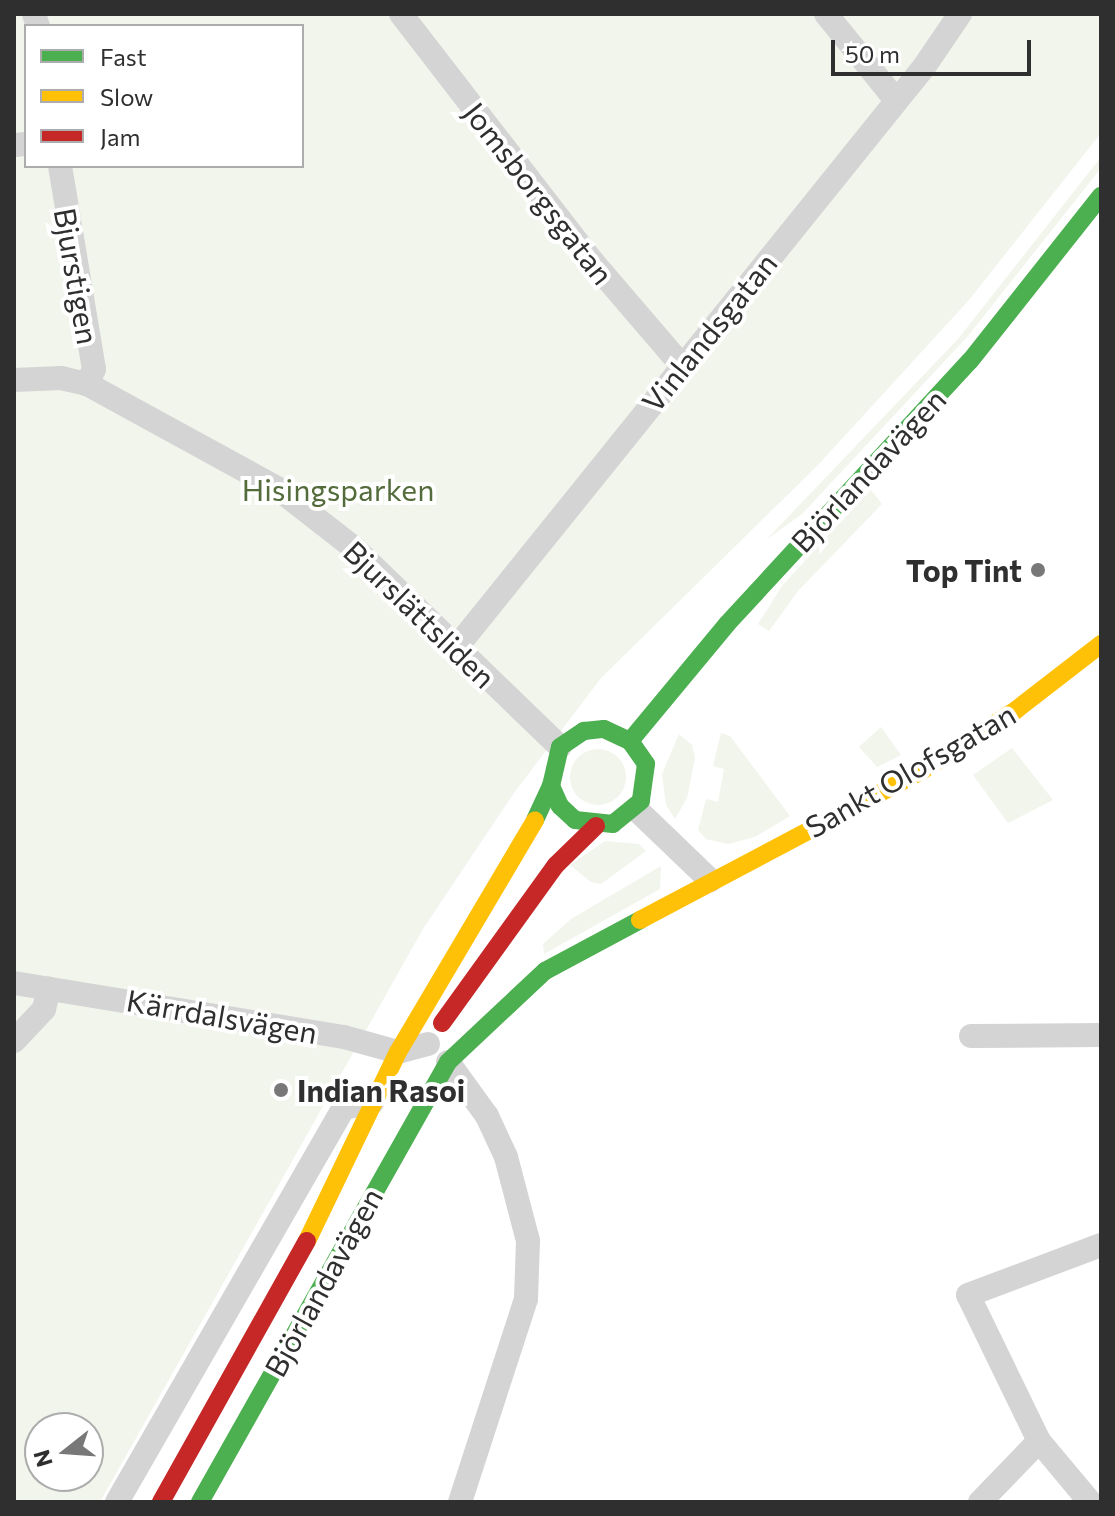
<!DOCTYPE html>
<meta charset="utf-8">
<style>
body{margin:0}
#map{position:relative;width:1115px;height:1516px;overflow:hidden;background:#fff;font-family:Commissioner,sans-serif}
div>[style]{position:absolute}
.green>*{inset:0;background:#f1f5ec}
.round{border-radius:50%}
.street>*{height:24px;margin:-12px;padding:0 12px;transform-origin:12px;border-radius:12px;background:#d4d4d4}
.fast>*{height:18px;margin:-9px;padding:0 9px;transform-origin:9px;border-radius:9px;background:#4caf50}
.slow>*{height:18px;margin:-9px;padding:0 9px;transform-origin:9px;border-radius:9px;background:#ffc107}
.jam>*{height:18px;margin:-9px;padding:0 9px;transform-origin:9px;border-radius:9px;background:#c62828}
.dots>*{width:22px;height:22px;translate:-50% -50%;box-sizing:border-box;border:4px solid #fff;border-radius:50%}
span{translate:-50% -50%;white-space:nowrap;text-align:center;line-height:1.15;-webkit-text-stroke:8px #fff;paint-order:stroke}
.street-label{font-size:30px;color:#2f2f2f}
.park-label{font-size:30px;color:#546b3c}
.poi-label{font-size:30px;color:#2f2f2f;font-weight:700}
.right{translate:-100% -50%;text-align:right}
.left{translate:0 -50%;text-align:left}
.frame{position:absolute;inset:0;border:16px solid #2f2f2f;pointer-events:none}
.legend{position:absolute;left:24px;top:24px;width:280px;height:144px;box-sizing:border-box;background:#fff;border:2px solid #acacac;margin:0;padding:10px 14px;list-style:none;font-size:24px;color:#2f2f2f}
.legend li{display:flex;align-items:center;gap:16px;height:40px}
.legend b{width:40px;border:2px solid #acacac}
.north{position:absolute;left:24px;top:1412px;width:80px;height:80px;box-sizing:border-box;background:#fff;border:2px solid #acacac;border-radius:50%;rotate:253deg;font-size:22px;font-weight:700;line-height:32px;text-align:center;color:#2f2f2f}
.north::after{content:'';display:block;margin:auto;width:28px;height:36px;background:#787878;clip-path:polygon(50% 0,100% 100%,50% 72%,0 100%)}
.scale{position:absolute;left:831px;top:40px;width:200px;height:36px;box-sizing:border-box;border:4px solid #2f2f2f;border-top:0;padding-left:10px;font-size:24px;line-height:28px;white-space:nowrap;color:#2f2f2f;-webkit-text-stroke:6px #fff;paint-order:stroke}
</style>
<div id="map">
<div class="green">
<i style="clip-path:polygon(evenodd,14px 14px,1101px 14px,1101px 133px,969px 300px,818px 465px,601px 678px,514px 793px,423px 929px,100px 1502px,14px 1502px,14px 14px,26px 26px,302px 26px,302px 166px,26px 166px,26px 26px,14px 14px,40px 1428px,88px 1428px,88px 1476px,40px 1476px,40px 1428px)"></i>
<i style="clip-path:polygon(1101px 157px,1101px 168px,968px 336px,802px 514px,766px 540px,958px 339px)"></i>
<i style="clip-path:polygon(870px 489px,882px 504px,798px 591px,769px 631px,758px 624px,782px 586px)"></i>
<i style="clip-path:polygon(881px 727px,901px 755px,877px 767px,859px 747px)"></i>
<i style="clip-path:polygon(721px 733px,730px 736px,790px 816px,755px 837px,728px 844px,706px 839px,698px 830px,706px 799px,718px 802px,724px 769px,713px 766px)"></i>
<i style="clip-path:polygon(679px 734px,692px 745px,695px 758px,687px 798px,675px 819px,666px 805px,662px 774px)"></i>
<i style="clip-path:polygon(1012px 748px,1053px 800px,1008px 823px,973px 775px)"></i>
<i class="round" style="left:570px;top:749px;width:56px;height:56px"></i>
<i style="clip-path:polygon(605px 841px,639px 844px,646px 851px,601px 884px,591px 882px,570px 865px)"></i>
<i style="clip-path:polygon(661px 866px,660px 889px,544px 954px,543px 944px,571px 919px)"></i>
</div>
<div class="street">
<i style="left:34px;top:14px;width:13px;rotate:72deg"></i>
<i style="left:401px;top:14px;width:312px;rotate:52.3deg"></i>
<i style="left:592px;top:261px;width:138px;rotate:49.4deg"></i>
<i style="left:826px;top:14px;width:111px;rotate:50.9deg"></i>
<i style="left:14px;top:145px;width:12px;rotate:-5deg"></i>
<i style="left:60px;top:166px;width:206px;rotate:80.5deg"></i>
<i style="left:94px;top:369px;width:17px;rotate:115deg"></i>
<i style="left:14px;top:380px;width:47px;rotate:-2.4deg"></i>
<i style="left:61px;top:378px;width:27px;rotate:13deg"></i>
<i style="left:87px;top:384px;width:217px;rotate:28.7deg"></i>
<i style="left:277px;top:488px;width:98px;rotate:37.9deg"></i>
<i style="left:354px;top:548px;width:286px;rotate:44deg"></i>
<i style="left:456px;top:648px;width:746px;rotate:-51.15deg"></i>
<i style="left:924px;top:67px;width:64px;rotate:-55.8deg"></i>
<i style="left:636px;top:809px;width:103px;rotate:43.8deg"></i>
<i style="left:14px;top:983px;width:334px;rotate:9.3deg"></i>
<i style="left:344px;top:1037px;width:56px;rotate:15.5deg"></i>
<i style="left:398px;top:1052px;width:31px;rotate:-15deg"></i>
<i style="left:971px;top:1036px;width:130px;rotate:-0.4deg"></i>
<i style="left:14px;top:1041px;width:44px;rotate:-46.8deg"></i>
<i style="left:44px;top:1009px;width:21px;rotate:-76deg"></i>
<i style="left:448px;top:1062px;width:67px;rotate:54.2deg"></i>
<i style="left:487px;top:1116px;width:45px;rotate:65.1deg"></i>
<i style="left:506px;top:1157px;width:87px;rotate:75.3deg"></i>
<i style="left:528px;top:1241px;width:58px;rotate:92deg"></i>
<i style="left:526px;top:1299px;width:213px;rotate:108deg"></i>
<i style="left:117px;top:1502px;width:455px;rotate:-60.1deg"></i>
<i style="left:344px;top:1108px;width:29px;rotate:-12deg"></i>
<i style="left:980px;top:1502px;width:85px;rotate:-46deg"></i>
<i style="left:1090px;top:1502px;width:80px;rotate:-129.9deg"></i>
<i style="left:1039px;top:1441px;width:162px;rotate:-115.9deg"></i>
<i style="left:968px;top:1295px;width:142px;rotate:-20.6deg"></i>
</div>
<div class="fast">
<i style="left:630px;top:741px;width:152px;rotate:-50.3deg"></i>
<i style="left:727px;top:624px;width:358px;rotate:-47.3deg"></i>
<i style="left:970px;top:361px;width:211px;rotate:-51.6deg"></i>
<i style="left:535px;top:820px;width:38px;rotate:-65deg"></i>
<i style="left:551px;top:786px;width:40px;rotate:-77deg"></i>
<i style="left:560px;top:747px;width:29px;rotate:-34deg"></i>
<i style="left:584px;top:731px;width:20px;rotate:-6deg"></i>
<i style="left:604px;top:729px;width:29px;rotate:25deg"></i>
<i style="left:630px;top:741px;width:28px;rotate:55deg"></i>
<i style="left:646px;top:764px;width:37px;rotate:98deg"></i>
<i style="left:641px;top:801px;width:36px;rotate:141deg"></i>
<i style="left:613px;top:824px;width:38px;rotate:-174deg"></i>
<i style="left:575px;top:820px;width:21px;rotate:-137deg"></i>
<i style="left:560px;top:806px;width:22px;rotate:-114deg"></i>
<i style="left:200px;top:1502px;width:505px;rotate:-60.59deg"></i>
<i style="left:448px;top:1062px;width:133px;rotate:-43.2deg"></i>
<i style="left:545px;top:971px;width:108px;rotate:-28.2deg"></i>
</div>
<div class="slow">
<i style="left:640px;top:920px;width:320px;rotate:-27.9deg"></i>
<i style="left:923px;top:770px;width:111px;rotate:-32.8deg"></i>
<i style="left:1016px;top:710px;width:108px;rotate:-37.8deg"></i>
<i style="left:307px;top:1241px;width:210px;rotate:-64.3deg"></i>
<i style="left:398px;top:1052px;width:269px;rotate:-59.4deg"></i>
</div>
<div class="jam">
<i style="left:442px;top:1023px;width:195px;rotate:-54.2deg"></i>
<i style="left:556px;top:865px;width:56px;rotate:-44.3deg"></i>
<i style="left:161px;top:1502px;width:299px;rotate:-60.8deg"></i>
</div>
<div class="dots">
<i style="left:1038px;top:570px;background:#787878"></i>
<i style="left:281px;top:1090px;background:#787878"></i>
</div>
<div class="street-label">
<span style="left:539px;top:193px;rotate:52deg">Jomsborgsgatan</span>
<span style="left:77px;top:276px;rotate:80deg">Bjurstigen</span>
<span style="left:709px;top:332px;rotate:-51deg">Vinlandsgatan</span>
<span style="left:868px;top:470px;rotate:-47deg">Björlandavägen</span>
<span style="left:420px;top:614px;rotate:44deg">Bjurslättsliden</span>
<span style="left:910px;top:770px;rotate:-30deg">Sankt Olofsgatan</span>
<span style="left:222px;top:1016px;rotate:10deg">Kärrdalsvägen</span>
<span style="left:323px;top:1282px;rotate:-61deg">Björlandavägen</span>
</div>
<div class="park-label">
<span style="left:338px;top:489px">Hisingsparken</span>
</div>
<div class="poi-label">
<span class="right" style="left:1022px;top:570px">Top Tint</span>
<span class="left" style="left:297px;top:1090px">Indian Rasoi</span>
</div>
<div class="frame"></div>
<ul class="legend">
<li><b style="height:10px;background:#4caf50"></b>Fast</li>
<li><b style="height:10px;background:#ffc107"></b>Slow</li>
<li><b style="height:10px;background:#c62828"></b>Jam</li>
</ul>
<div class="north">N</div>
<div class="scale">50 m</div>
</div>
